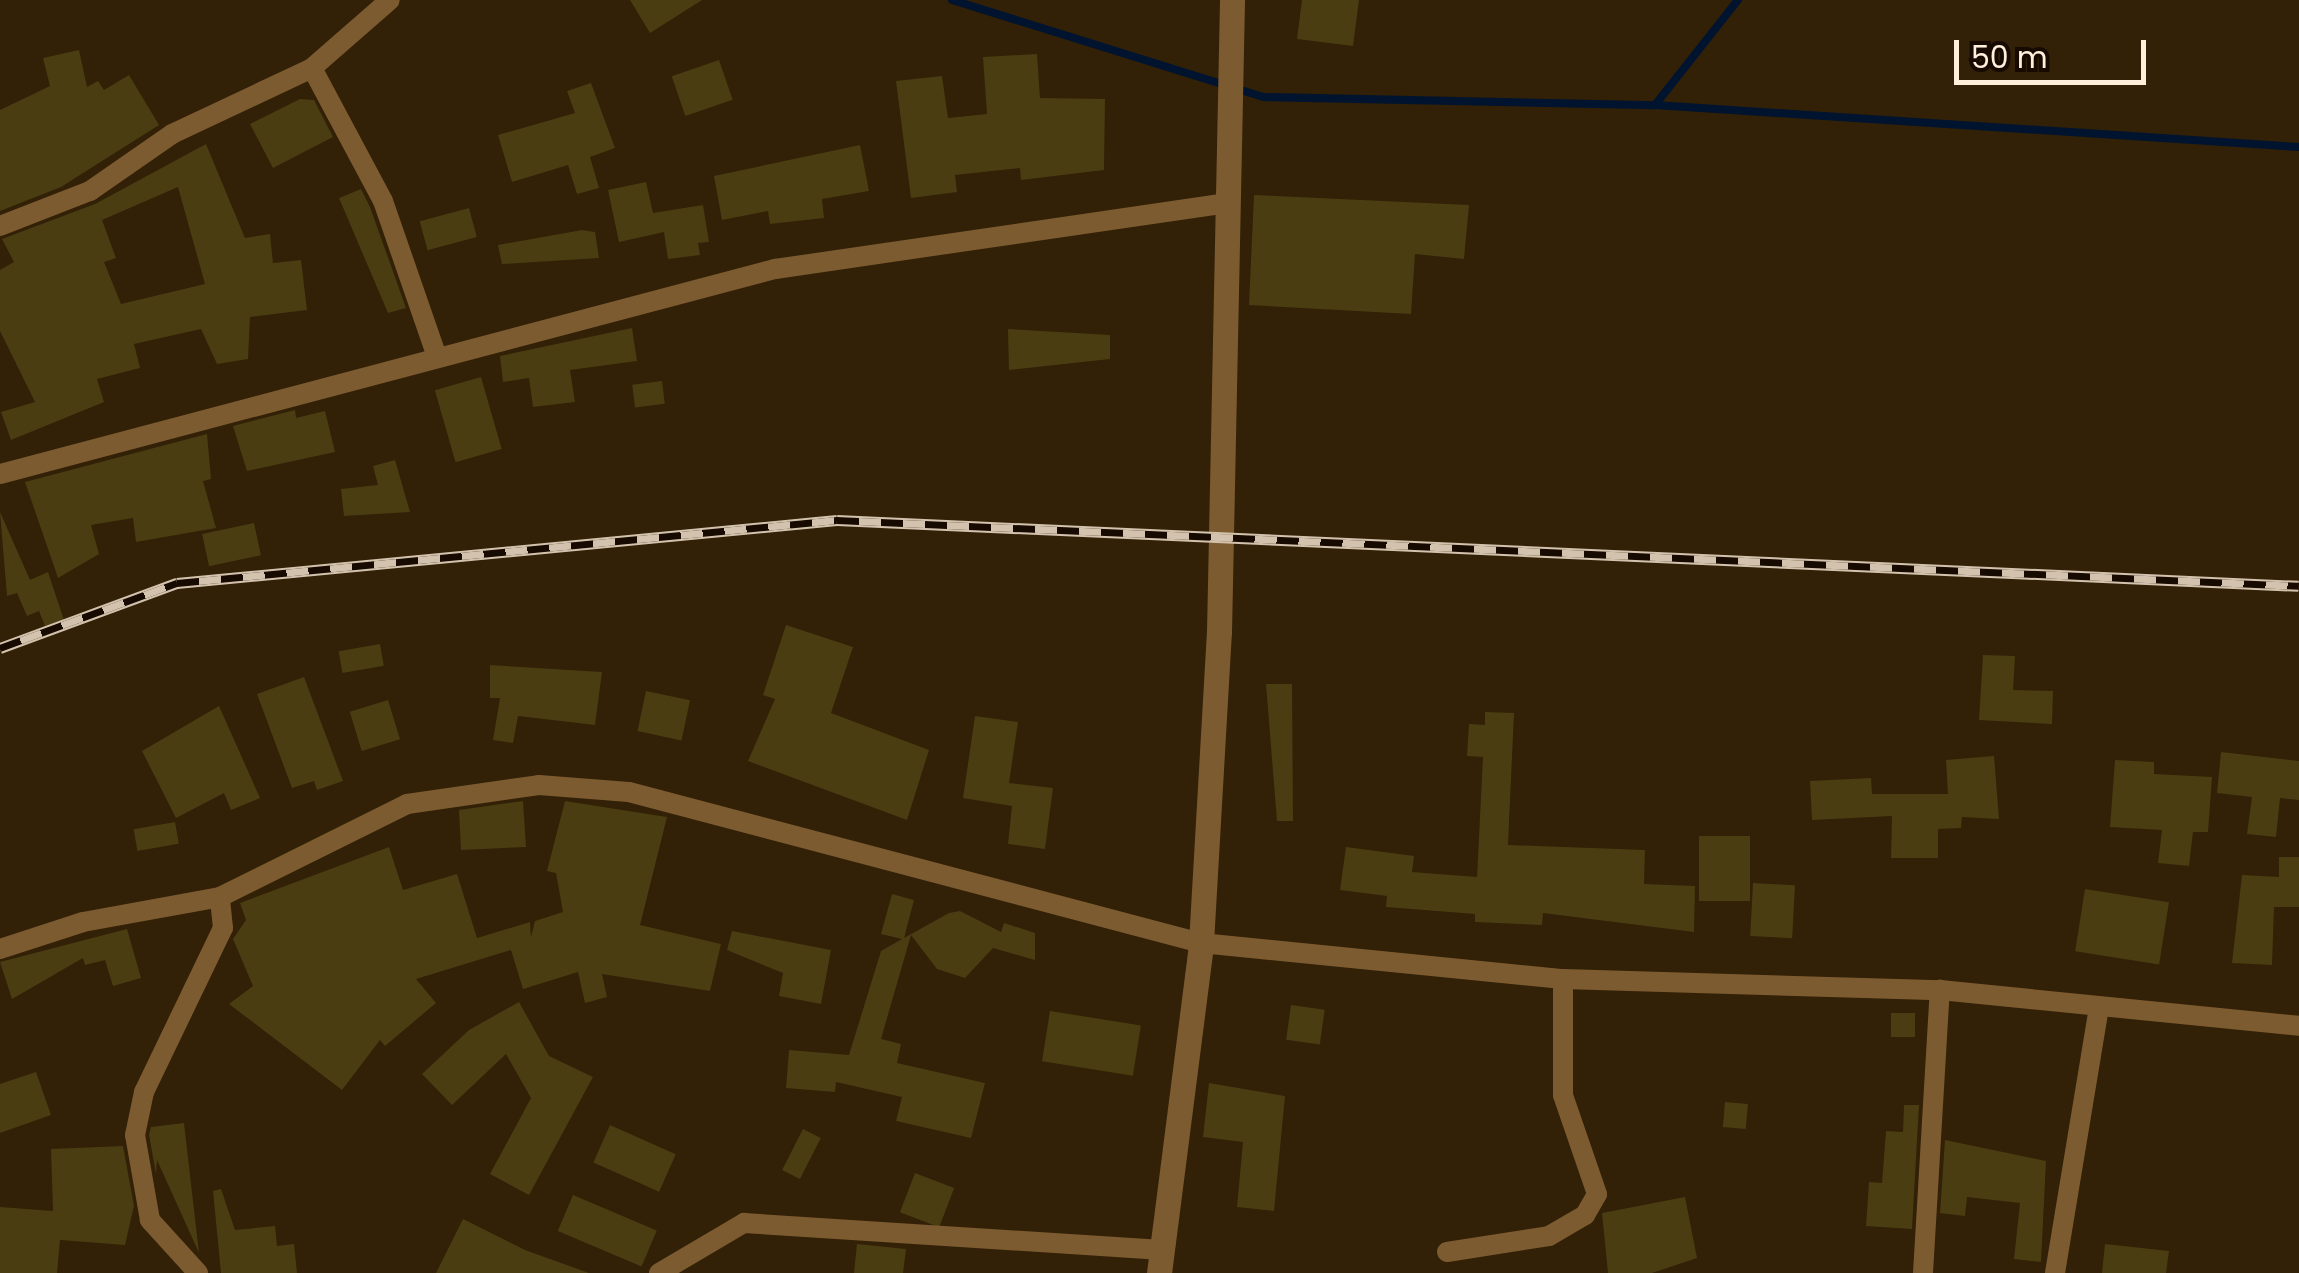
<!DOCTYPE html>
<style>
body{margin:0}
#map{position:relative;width:2299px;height:1273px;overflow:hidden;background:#322007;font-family:Poppins,sans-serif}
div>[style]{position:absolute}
.stream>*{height:8px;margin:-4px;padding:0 4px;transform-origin:4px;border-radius:4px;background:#00142f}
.building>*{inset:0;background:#4a3d11;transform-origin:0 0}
.minor>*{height:20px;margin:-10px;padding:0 10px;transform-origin:10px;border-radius:10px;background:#7d5b30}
.tertiary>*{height:25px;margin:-12.5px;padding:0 12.5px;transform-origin:12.5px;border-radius:12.5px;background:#7d5b30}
.rail>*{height:11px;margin-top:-5.5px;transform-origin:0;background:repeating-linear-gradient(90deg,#170a00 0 22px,#d3c3ae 0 44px);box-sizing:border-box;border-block:2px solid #d3c3ae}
span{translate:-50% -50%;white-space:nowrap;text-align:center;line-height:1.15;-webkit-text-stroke:10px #170a00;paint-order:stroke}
.scale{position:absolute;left:1954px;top:40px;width:192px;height:45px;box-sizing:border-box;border:5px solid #ffefdb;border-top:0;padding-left:12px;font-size:30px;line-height:35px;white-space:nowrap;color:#ffefdb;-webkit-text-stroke:8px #170a00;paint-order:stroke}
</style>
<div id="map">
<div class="stream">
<i style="left:952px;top:0;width:327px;rotate:17.3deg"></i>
<i style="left:1264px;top:97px;width:391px;rotate:1.2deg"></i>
<i style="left:1655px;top:105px;width:645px;rotate:3.73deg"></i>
<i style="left:1655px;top:105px;width:134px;rotate:-51.7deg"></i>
</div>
<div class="building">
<i style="clip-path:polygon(630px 0,702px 0,650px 33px)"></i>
<i style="clip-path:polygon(1302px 0,1359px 0,1353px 46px,1297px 39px)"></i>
<i style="clip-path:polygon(79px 50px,87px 87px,98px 81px,104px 90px,129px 75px,159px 125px,61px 187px,0 211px,0 110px,50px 86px,43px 58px)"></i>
<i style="clip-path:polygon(1037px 54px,1040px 98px,1105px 99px,1104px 170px,1021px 180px,1020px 168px,955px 175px,957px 192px,911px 198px,896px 81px,942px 76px,948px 118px,987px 114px,983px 57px)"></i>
<i style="left:719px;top:60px;width:42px;height:50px;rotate:71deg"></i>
<i style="clip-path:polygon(591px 83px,615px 148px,590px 157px,599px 188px,577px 194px,568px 165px,512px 182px,498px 135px,575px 113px,567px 91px)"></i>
<i style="clip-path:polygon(300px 99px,314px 100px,333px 137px,273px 168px,250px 124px)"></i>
<i style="clip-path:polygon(evenodd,206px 144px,245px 238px,270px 234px,273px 263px,301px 260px,307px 310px,250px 317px,248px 359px,217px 364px,201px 329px,134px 344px,140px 368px,97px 379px,104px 402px,11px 440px,1px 412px,35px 402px,0 331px,0 270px,14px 262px,2px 239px,95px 204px,206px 144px,178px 187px,205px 284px,121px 304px,104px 262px,116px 258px,102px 220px,178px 187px)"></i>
<i style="clip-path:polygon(860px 145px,869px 191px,822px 199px,824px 218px,770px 224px,768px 211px,722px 220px,714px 176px)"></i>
<i style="clip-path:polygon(646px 182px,653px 213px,703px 205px,709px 242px,698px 243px,700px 255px,668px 259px,664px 232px,619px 242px,608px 190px)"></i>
<i style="clip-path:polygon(361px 189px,370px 207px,406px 308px,388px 313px,339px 198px)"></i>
<i style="clip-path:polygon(1254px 195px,1469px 205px,1464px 259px,1415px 254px,1411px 314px,1249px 305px)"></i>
<i style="left:469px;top:208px;width:30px;height:51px;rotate:75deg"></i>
<i style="clip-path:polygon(582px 230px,595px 232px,599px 258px,502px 264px,498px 245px)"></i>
<i style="clip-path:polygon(632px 328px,637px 361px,570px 370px,575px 402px,533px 407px,529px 378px,503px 382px,500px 356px)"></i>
<i style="clip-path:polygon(1008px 329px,1110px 335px,1110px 359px,1009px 370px)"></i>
<i style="left:481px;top:377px;width:75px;height:48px;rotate:74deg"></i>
<i style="left:662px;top:381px;width:23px;height:30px;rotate:83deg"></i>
<i style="clip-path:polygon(295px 410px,296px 418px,325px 411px,335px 452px,247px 471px,233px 426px)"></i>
<i style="clip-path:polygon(207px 434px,211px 479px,203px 481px,216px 528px,136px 542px,133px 518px,91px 525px,99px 554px,58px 578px,25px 482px)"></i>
<i style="clip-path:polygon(395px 460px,410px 512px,344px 516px,341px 489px,378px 485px,373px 466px)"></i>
<i style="clip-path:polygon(0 512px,30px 580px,48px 572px,64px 620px,45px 626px,39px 611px,27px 616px,17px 593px,7px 596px)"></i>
<i style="left:254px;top:523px;width:33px;height:53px;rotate:78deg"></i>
<i style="clip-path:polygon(786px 625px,853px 647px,831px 713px,929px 750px,907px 820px,748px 761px,775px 699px,763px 695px)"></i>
<i style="left:380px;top:644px;width:22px;height:42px;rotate:80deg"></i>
<i style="clip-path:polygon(1983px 655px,2015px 656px,2013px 690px,2053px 691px,2052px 724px,1979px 720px)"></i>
<i style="clip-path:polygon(490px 665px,602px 672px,595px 725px,518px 716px,513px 743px,493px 740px,500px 698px,490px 698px)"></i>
<i style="clip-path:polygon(304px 677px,343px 781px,317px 790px,314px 781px,292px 788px,257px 694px)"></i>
<i style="clip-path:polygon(1266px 684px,1292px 684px,1293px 821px,1277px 821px)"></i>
<i style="left:646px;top:691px;width:45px;height:41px;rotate:12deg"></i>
<i style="left:388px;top:700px;width:41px;height:40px;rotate:73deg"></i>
<i style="clip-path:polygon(219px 706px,260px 798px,231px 810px,224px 793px,176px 818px,142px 751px)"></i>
<i style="clip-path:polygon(1485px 712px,1514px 713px,1508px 845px,1645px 850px,1644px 884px,1695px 886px,1694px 932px,1543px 913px,1542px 925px,1475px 922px,1475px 914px,1386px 907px,1387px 896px,1340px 890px,1346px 847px,1414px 856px,1412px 872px,1477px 877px,1483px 757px,1467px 756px,1469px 724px,1485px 725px)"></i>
<i style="clip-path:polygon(975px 716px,1018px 722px,1009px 783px,1053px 788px,1045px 849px,1008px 844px,1012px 806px,963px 798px)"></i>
<i style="clip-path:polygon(2221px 752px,2299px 761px,2299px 800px,2280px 798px,2276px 837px,2247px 834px,2252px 797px,2217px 793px)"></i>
<i style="clip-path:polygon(1994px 756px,1999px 819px,1962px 817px,1961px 828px,1938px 829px,1938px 858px,1891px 858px,1892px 816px,1812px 820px,1810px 781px,1871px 778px,1872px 794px,1948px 794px,1946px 760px)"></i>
<i style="clip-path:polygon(2115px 760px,2154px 762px,2154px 774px,2212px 777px,2208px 832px,2193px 832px,2189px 866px,2158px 863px,2162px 830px,2110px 827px)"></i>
<i style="clip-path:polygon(523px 801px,526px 847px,461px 850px,459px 810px)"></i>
<i style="clip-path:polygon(565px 801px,667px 817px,640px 925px,721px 944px,710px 991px,602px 974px,607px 997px,585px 1003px,578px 972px,523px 989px,511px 950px,416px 979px,436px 1003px,385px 1046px,380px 1040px,342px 1090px,229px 1004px,253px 986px,233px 939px,246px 920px,240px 903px,389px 847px,403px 890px,457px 874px,477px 938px,530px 922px,531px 937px,535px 921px,563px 912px,556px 873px,547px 871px)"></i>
<i style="left:175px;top:822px;width:22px;height:42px;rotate:80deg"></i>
<i style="left:1750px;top:836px;width:65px;height:51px;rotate:90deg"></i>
<i style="clip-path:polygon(2279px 857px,2299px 857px,2299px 907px,2274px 907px,2272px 965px,2232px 963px,2242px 875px,2279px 877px)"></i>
<i style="left:1753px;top:883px;width:42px;height:53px;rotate:3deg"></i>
<i style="left:2085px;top:889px;width:85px;height:63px;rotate:9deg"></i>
<i style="clip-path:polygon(892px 894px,914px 900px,904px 938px,949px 913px,960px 911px,1001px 932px,1004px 923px,1035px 933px,1035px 960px,993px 948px,965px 978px,937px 969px,911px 935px,881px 1039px,901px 1044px,897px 1063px,985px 1083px,971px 1138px,896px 1121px,902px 1097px,836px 1082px,835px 1092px,786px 1088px,789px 1050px,849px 1055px,881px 951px,902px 939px,881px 934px)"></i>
<i style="clip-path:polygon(127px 929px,141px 978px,113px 986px,105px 960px,85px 965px,83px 958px,12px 999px,0 962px)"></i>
<i style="clip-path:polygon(732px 931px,831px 950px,821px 1004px,779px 996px,783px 973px,727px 950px)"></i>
<i style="clip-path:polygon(519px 1002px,549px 1056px,593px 1077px,529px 1195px,490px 1174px,531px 1098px,506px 1054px,452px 1105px,422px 1074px,469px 1030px)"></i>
<i style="left:1291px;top:1005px;width:34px;height:35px;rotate:8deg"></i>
<i style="left:1050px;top:1011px;width:92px;height:51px;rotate:9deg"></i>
<i style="left:1891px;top:1013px;width:24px;height:24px"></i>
<i style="clip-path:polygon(36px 1072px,51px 1115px,0 1133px,0 1084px)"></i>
<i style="clip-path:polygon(1209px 1083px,1285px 1096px,1274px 1211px,1237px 1207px,1243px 1142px,1203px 1137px)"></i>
<i style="left:1725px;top:1102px;width:23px;height:25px;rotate:5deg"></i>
<i style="clip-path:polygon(1904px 1105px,1919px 1105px,1912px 1229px,1866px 1226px,1869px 1182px,1882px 1183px,1886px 1131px,1903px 1132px)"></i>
<i style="clip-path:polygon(184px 1123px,199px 1253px,157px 1160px,156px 1174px,149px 1135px,151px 1127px)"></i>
<i style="left:610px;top:1125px;width:72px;height:41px;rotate:24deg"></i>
<i style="left:803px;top:1129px;width:20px;height:46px;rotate:27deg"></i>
<i style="clip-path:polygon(1945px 1140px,2046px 1161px,2041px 1262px,2014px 1259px,2020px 1203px,1967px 1197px,1965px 1216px,1940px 1213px)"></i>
<i style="clip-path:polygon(123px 1146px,134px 1206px,125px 1245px,60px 1240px,57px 1273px,0 1273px,0 1207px,53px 1211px,51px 1149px)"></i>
<i style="left:915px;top:1173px;width:42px;height:42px;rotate:21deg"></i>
<i style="clip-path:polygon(221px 1189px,235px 1230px,275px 1226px,277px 1246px,294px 1244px,297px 1273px,221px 1273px,213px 1191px)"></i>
<i style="left:573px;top:1195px;width:91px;height:39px;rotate:23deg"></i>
<i style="clip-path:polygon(1685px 1197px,1697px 1258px,1652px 1273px,1608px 1273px,1602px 1213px)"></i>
<i style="clip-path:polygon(463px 1219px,525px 1250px,589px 1273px,436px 1273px)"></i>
<i style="clip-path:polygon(857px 1244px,906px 1249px,903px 1273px,854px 1273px)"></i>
<i style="clip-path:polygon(2105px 1244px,2169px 1251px,2166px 1273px,2102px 1273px)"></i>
</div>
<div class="minor">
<i style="left:312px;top:68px;width:151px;rotate:61.9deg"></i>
<i style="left:383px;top:201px;width:162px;rotate:70.9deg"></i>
<i style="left:0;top:226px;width:97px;rotate:-21.3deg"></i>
<i style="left:90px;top:191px;width:100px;rotate:-34.8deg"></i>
<i style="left:172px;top:134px;width:155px;rotate:-25.2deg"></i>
<i style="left:312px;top:68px;width:103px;rotate:-41.1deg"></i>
<i style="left:0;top:474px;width:802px;rotate:-14.82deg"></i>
<i style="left:775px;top:269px;width:459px;rotate:-8.3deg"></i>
<i style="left:0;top:949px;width:87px;rotate:-18deg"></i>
<i style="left:83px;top:922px;width:139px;rotate:-10.3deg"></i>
<i style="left:220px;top:897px;width:209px;rotate:-26.4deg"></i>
<i style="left:407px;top:804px;width:133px;rotate:-8.2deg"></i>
<i style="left:539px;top:785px;width:90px;rotate:4.4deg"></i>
<i style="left:629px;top:792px;width:592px;rotate:14.79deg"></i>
<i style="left:1201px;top:943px;width:364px;rotate:5.7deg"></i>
<i style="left:1563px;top:979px;width:377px;rotate:1.7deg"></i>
<i style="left:1940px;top:990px;width:361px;rotate:5.7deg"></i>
<i style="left:1447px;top:1252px;width:103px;rotate:-8.9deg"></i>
<i style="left:1549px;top:1236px;width:42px;rotate:-30.3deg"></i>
<i style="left:1585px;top:1215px;width:24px;rotate:-60deg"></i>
<i style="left:1597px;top:1194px;width:105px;rotate:-109deg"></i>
<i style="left:1563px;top:1095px;width:116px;rotate:-90deg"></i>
<i style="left:198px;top:1273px;width:72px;rotate:-132.2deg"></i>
<i style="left:150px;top:1220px;width:86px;rotate:-100deg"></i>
<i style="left:135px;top:1135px;width:44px;rotate:-78.2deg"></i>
<i style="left:144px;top:1092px;width:182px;rotate:-64.3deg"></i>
<i style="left:223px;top:928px;width:31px;rotate:-96deg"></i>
<i style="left:659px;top:1273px;width:99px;rotate:-30.5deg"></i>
<i style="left:744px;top:1223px;width:419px;rotate:3.7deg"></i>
<i style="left:1923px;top:1273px;width:284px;rotate:-86.6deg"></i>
<i style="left:2055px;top:1273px;width:269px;rotate:-80.6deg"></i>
</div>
<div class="tertiary">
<i style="left:1159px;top:1273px;width:333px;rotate:-82.7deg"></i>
<i style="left:1201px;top:943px;width:312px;rotate:-86.7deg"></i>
<i style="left:1219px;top:632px;width:632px;rotate:-88.82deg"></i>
</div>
<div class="rail">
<i style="left:0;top:648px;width:189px;rotate:-20.2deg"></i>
<i style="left:177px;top:583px;width:663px;rotate:-5.45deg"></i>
<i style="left:837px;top:520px;width:1463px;rotate:2.58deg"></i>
</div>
<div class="scale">50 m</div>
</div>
